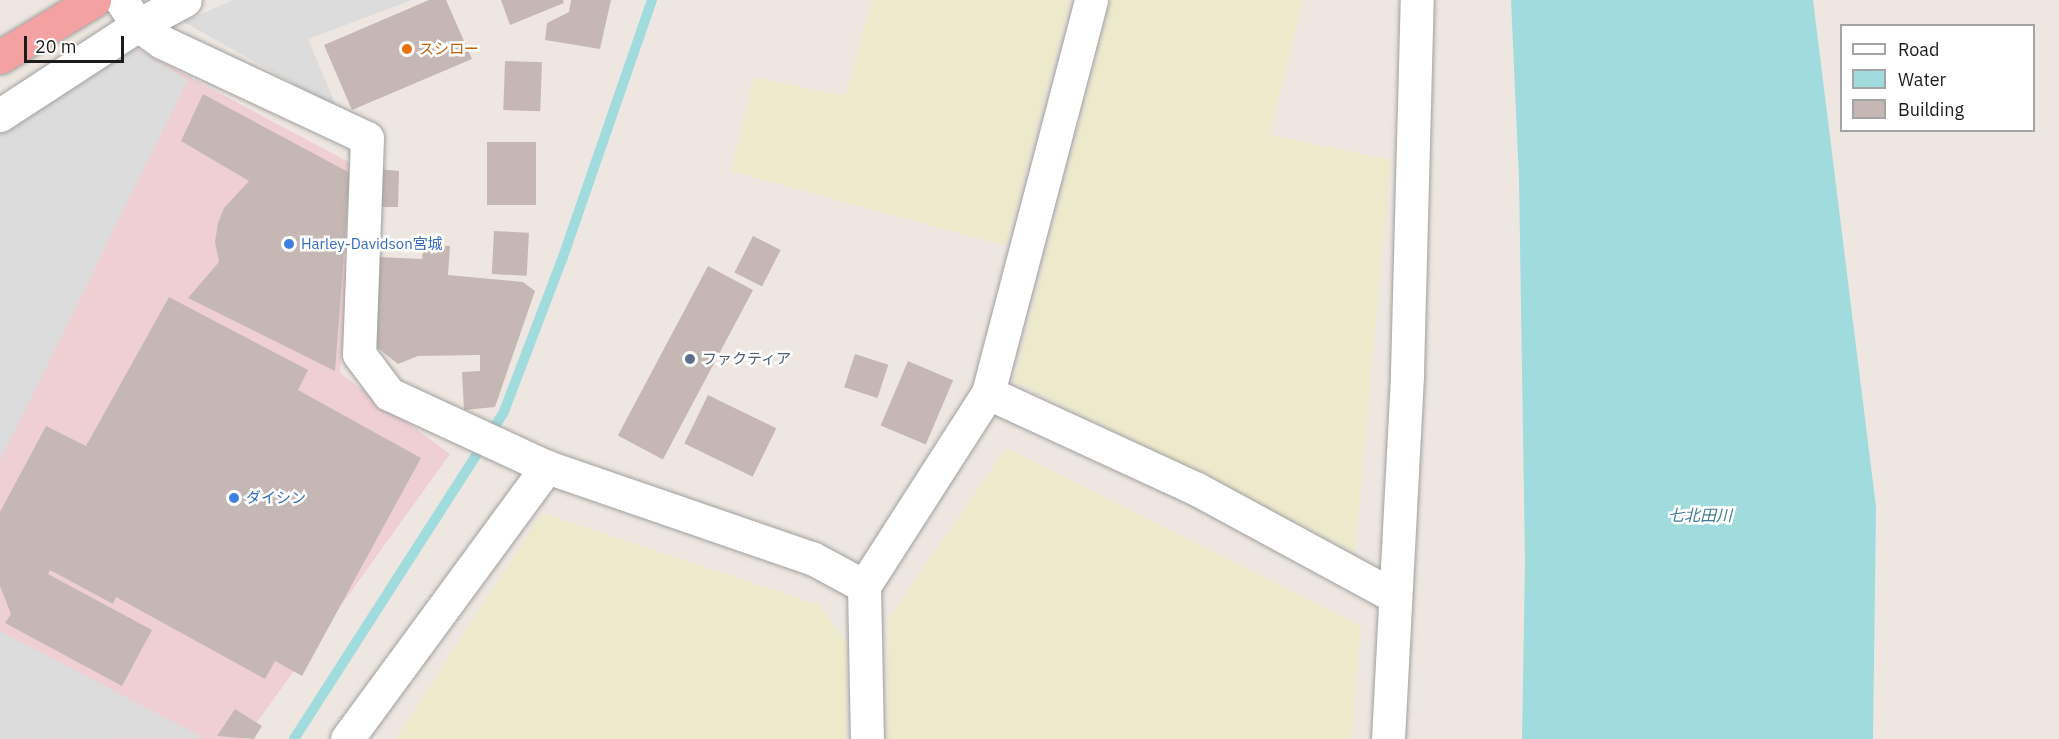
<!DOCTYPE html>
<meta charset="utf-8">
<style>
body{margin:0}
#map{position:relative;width:2059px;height:739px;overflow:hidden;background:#eee7e1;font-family:"IBM Plex Sans","Noto Sans JP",sans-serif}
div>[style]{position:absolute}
.commercial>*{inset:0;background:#efcfd4}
.farmland>*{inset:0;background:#ede9cb}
.parking>*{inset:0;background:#dcdcdc}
.water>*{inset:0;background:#a0dbdd}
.stream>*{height:10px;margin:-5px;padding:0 5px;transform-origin:5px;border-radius:5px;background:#a0dbdd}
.building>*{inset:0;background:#c5b8b4;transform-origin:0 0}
.roads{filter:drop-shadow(0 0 2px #a0a0a0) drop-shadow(0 0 2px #a0a0a0)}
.minor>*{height:33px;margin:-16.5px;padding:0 16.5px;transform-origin:16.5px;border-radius:16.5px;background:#fff}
.trunk>*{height:33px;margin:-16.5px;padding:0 16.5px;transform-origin:16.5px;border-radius:16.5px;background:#f3a1a1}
.dots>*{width:16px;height:16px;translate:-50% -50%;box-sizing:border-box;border:3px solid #fff;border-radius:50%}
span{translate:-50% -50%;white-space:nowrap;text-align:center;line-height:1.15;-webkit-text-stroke:5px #fff;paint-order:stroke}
.food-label{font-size:15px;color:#c56008}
.left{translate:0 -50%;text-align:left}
.shop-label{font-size:15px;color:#366cbe}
.service-label{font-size:15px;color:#4e5e75}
.water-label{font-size:16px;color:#3f7b96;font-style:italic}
.legend{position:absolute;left:1840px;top:24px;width:195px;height:108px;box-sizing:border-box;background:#fff;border:2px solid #a4a4a4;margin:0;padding:8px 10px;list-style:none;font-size:18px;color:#1c1c1c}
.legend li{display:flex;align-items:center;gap:12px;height:30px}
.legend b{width:30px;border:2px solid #a4a4a4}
.scale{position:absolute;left:24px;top:36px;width:100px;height:27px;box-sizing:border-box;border:3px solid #1c1c1c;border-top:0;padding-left:8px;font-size:18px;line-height:21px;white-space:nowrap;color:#1c1c1c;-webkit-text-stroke:4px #fff;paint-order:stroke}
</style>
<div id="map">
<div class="commercial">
<i style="clip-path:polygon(128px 44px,356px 166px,340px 373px,450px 454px,245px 739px,0 739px,0 133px)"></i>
</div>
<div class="farmland">
<i style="clip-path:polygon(872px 0,1070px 0,1006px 246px,731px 171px,754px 77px,845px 96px)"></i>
<i style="clip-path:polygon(1111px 0,1303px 0,1270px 135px,1391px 160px,1355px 552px,1014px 381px)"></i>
<i style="clip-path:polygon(1006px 448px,1361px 626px,1352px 739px,888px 739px,888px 620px)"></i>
<i style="clip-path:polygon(542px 513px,819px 605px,848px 644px,847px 739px,396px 739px)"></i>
</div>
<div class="parking">
<i style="clip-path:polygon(233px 0,412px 0,308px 39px,337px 108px,184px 22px)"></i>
<i style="clip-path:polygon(128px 44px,188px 80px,0 461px,0 133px)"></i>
<i style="clip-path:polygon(0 631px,204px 738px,0 739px)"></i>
</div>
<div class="water">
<i style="clip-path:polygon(1511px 0,1813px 0,1876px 507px,1873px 739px,1522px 739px,1525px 561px,1519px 178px)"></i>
</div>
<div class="stream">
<i style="left:294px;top:739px;width:386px;rotate:-57.3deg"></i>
<i style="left:503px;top:414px;width:168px;rotate:-69.1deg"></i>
<i style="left:563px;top:257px;width:272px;rotate:-70.9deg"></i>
</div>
<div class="building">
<i style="clip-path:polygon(429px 0,446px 0,472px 59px,352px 110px,324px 45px)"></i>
<i style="clip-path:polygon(501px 0,563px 0,564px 3px,510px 25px)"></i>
<i style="clip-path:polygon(571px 0,611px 0,600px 49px,545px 40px,547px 23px,569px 12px)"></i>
<i style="left:505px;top:61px;width:37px;height:49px;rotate:2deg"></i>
<i style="clip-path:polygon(203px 94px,350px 173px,335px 371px,188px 298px,219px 262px,215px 242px,218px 223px,224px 208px,249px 181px,181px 141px)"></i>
<i style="left:487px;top:142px;width:49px;height:63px"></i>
<i style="clip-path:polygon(379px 169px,399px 171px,398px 207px,380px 207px)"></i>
<i style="left:494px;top:231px;width:35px;height:43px;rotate:3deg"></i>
<i style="left:753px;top:236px;width:31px;height:41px;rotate:27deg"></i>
<i style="clip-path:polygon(424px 244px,450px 246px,448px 275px,523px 282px,535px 291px,495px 407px,464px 410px,462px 372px,480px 371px,480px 355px,418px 356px,398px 364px,374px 345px,378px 257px,422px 259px)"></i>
<i style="left:708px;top:266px;width:51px;height:192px;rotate:28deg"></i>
<i style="clip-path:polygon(169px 297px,308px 370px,298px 390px,421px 458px,302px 676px,275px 661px,265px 679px,116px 597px,113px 604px,50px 570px,48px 574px,152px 630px,122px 686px,5px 623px,11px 614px,0 586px,0 512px,46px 426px,86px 446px)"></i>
<i style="left:855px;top:354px;width:35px;height:35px;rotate:18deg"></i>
<i style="left:908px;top:361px;width:49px;height:70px;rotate:23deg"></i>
<i style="left:708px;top:395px;width:76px;height:54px;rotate:26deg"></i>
<i style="clip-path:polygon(235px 709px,262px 726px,254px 739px,217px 736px)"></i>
</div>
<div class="roads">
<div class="minor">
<i style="left:121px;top:0;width:30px;rotate:56deg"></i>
<i style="left:138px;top:25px;width:29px;rotate:35deg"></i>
<i style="left:162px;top:42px;width:226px;rotate:25.1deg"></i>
<i style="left:367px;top:138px;width:216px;rotate:92.1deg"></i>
<i style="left:359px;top:354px;width:50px;rotate:53.1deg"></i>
<i style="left:389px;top:394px;width:174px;rotate:24.8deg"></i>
<i style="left:547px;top:467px;width:280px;rotate:19deg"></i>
<i style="left:812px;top:558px;width:59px;rotate:28.3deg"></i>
<i style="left:864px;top:586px;width:153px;rotate:88.9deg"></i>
<i style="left:0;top:115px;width:165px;rotate:-33.1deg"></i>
<i style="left:138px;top:25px;width:53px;rotate:-28deg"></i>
<i style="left:988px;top:393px;width:230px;rotate:24.7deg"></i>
<i style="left:1197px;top:489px;width:224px;rotate:28.5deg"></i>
<i style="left:864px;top:586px;width:229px;rotate:-57.3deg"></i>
<i style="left:988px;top:393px;width:406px;rotate:-75.3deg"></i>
<i style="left:347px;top:739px;width:338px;rotate:-53.7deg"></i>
<i style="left:1388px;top:739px;width:367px;rotate:-87deg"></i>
<i style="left:1407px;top:372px;width:372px;rotate:-88.5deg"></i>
</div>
<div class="trunk">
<i style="left:0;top:57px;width:110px;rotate:-31.2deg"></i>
</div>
</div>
<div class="dots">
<i style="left:407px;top:49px;background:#e8710a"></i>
<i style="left:289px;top:244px;background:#3f7fe0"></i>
<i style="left:690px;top:359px;background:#5c6f8a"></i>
<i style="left:234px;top:498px;background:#3f7fe0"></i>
</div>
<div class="food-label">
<span class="left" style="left:419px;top:49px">スシロー</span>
</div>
<div class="shop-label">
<span class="left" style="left:301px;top:244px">Harley-Davidson宮城</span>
<span class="left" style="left:246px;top:498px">ダイシン</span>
</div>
<div class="service-label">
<span class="left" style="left:702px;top:359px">ファクティア</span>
</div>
<div class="water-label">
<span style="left:1700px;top:515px">七北田川</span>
</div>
<ul class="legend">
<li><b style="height:8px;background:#fff"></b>Road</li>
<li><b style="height:16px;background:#a0dbdd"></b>Water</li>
<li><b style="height:16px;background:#c5b8b4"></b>Building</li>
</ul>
<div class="scale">20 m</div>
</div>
